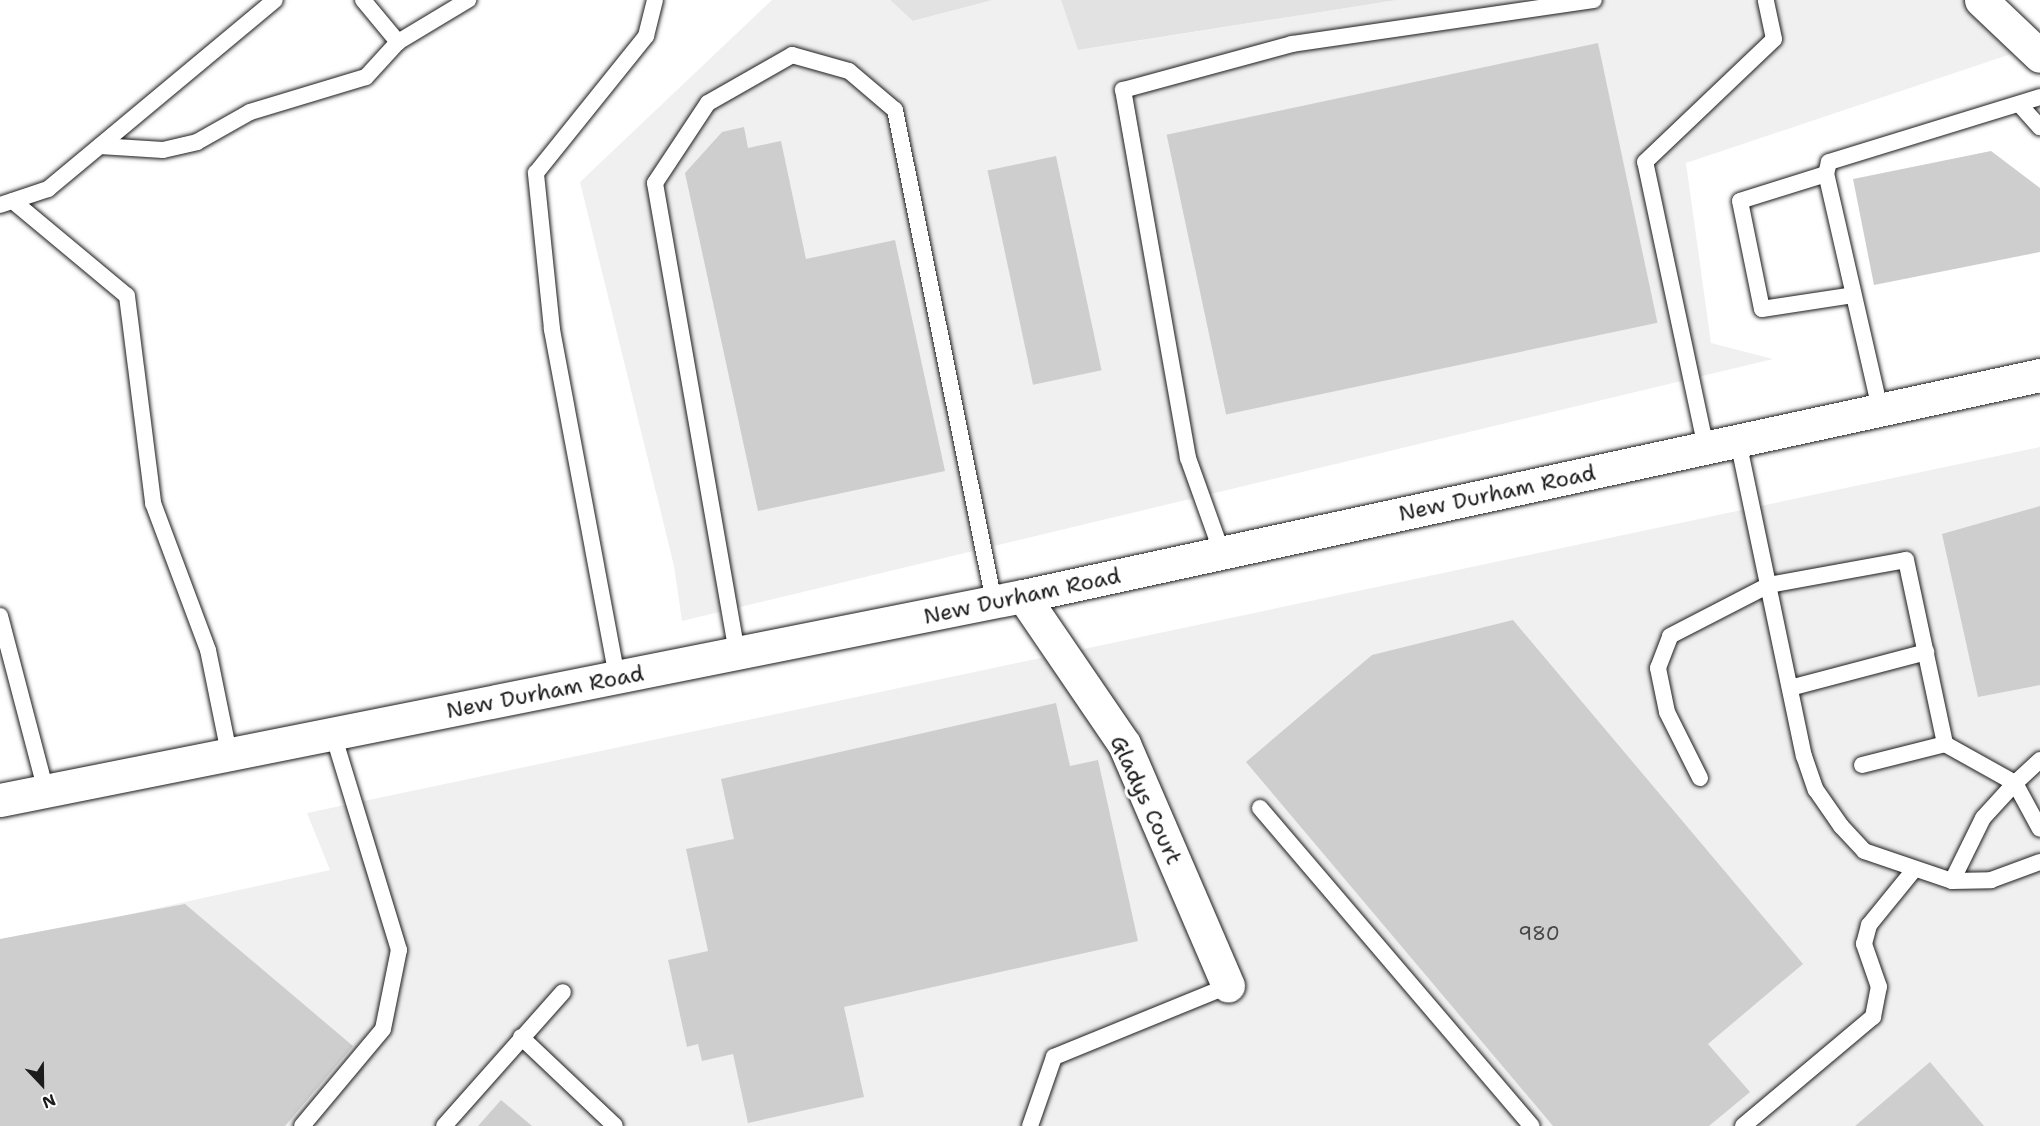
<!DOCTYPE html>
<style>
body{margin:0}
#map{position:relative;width:2040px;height:1126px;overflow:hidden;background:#fff;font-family:"Shantell Sans",sans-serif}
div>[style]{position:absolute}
.built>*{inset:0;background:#f0f0f0}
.green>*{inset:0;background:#e2e2e2}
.building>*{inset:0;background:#cecece;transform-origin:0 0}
.roads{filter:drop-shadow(0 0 2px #1c1c1c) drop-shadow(0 0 2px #1c1c1c)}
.service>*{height:16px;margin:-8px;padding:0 8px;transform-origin:8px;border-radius:8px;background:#fff}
.minor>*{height:33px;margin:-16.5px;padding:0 16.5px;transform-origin:16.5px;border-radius:16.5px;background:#fff}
.secondary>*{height:33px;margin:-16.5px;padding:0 16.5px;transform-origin:16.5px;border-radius:16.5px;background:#fff}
span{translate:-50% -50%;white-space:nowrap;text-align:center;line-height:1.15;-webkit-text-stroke:6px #fff;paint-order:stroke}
.number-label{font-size:20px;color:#484848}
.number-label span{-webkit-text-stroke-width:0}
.street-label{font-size:22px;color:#1c1c1c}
.north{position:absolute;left:12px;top:1054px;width:60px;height:60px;-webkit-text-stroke:4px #fff;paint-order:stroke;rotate:158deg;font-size:16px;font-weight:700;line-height:24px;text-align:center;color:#1c1c1c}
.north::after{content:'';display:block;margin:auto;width:21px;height:27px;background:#1c1c1c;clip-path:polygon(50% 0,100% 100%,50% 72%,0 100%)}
</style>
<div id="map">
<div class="built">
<i style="clip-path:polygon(772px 0,890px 0,914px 21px,993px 0,1061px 0,1079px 50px,1397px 0,1974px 0,2032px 47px,1686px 163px,1711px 343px,1773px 359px,682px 621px,674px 566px,580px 182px)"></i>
<i style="clip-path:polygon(2040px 447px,2040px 1126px,0 1126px,0 943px,330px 870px,307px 813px)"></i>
</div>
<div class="green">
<i style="clip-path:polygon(890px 0,993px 0,913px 21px)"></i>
<i style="clip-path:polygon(1061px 0,1397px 0,1078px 50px)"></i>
</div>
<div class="building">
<i style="left:1598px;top:43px;width:286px;height:441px;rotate:78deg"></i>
<i style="clip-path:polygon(744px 127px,748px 148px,781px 141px,806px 259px,895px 240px,945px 471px,758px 511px,685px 173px,722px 132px)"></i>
<i style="clip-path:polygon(1991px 151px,2040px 188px,2040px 252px,1874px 285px,1853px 179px)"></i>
<i style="left:1056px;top:156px;width:219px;height:70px;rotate:78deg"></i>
<i style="clip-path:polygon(2040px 506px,2040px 685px,1978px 697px,1942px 534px)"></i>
<i style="clip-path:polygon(1513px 620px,1803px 964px,1708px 1044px,1750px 1092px,1709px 1126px,1553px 1126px,1246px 762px,1372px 655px)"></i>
<i style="clip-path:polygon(1056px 703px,1070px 766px,1098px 760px,1138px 941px,844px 1007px,864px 1097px,748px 1123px,733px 1054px,702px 1061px,698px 1044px,687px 1047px,668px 960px,708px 951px,686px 849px,734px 839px,721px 779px)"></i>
<i style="clip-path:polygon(185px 904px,353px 1046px,285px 1126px,0 1126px,0 939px)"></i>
<i style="clip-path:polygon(1930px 1062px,1984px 1126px,1855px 1126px)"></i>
<i style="clip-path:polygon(501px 1100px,532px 1126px,478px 1126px)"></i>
</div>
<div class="roads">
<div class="service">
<i style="left:363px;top:0;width:55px;rotate:50.2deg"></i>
<i style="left:398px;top:42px;width:82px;rotate:-31deg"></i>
<i style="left:2020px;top:105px;width:30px;rotate:48deg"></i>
<i style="left:100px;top:146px;width:63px;rotate:3.6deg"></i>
<i style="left:163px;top:150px;width:35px;rotate:-13deg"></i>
<i style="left:197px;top:142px;width:61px;rotate:-29.5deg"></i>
<i style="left:250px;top:112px;width:121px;rotate:-16.8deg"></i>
<i style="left:366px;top:77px;width:47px;rotate:-47.6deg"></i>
<i style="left:1826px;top:174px;width:90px;rotate:162.6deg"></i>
<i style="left:1740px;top:201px;width:110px;rotate:78.5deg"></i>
<i style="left:1762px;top:309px;width:92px;rotate:-8.7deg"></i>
<i style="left:13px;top:201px;width:148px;rotate:39.8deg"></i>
<i style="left:127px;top:296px;width:209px;rotate:82.8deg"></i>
<i style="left:153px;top:503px;width:157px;rotate:69.5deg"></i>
<i style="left:208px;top:650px;width:105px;rotate:78.5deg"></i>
<i style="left:0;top:205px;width:51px;rotate:-18.4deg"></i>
<i style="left:48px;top:189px;width:295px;rotate:-39.8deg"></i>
<i style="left:1880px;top:409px;width:241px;rotate:-102.9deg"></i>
<i style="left:1826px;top:174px;width:12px;rotate:-76deg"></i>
<i style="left:1829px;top:162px;width:221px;rotate:-17.1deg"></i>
<i style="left:1738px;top:441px;width:322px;rotate:78.2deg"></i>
<i style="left:1804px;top:756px;width:36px;rotate:71deg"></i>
<i style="left:1816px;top:790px;width:44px;rotate:55.2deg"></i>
<i style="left:1841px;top:826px;width:34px;rotate:47deg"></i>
<i style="left:1864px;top:851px;width:93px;rotate:18.8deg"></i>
<i style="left:1952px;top:881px;width:39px;rotate:-1deg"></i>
<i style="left:1991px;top:880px;width:52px;rotate:-20.2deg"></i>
<i style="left:1706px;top:448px;width:292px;rotate:-102deg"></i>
<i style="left:1645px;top:162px;width:178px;rotate:-43.6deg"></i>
<i style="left:1774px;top:39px;width:40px;rotate:-102deg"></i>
<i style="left:1222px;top:553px;width:101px;rotate:-109.7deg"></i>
<i style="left:1188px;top:458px;width:374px;rotate:-100deg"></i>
<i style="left:1123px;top:90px;width:175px;rotate:-15.2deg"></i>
<i style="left:1292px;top:44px;width:305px;rotate:-8.3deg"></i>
<i style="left:0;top:616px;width:181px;rotate:75.3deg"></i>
<i style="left:737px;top:653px;width:477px;rotate:-99.9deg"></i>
<i style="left:655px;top:183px;width:96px;rotate:-56.5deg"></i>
<i style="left:708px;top:103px;width:97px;rotate:-29.7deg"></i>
<i style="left:792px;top:55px;width:59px;rotate:15.7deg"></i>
<i style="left:849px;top:71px;width:60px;rotate:40.3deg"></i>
<i style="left:895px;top:110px;width:502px;rotate:78.62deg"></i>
<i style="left:617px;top:677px;width:354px;rotate:-100.6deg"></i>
<i style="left:552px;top:329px;width:157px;rotate:-95.9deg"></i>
<i style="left:536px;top:173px;width:176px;rotate:-51.2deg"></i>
<i style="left:646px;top:36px;width:37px;rotate:-76deg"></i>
<i style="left:1790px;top:688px;width:141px;rotate:-14.8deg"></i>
<i style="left:2040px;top:760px;width:34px;rotate:137deg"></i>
<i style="left:2015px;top:783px;width:52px;rotate:61.5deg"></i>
<i style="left:1862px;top:765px;width:86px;rotate:-14.2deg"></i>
<i style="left:1700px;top:778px;width:74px;rotate:-116.6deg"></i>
<i style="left:1667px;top:712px;width:45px;rotate:-101.6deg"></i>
<i style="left:1658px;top:668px;width:34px;rotate:-69deg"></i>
<i style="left:1670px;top:636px;width:111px;rotate:-27.3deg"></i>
<i style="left:1769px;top:585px;width:139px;rotate:-10.3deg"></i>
<i style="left:1906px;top:560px;width:188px;rotate:78deg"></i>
<i style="left:1945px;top:744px;width:80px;rotate:29.1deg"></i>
<i style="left:2015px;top:783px;width:47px;rotate:132.4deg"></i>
<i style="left:1983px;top:818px;width:70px;rotate:116.2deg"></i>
<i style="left:1260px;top:808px;width:418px;rotate:49.5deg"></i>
<i style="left:521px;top:1037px;width:129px;rotate:43.4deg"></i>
<i style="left:302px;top:1126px;width:126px;rotate:-50.1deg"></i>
<i style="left:383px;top:1029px;width:81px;rotate:-78.6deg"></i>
<i style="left:399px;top:950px;width:226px;rotate:-107deg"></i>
<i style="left:444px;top:1126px;width:179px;rotate:-48.4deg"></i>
<i style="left:1030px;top:1126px;width:73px;rotate:-70.8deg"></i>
<i style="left:1054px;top:1057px;width:188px;rotate:-22.2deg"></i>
<i style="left:1743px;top:1126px;width:170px;rotate:-40deg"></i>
<i style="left:1873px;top:1017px;width:31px;rotate:-79deg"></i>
<i style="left:1879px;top:987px;width:46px;rotate:-109.2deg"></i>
<i style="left:1864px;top:944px;width:20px;rotate:-75deg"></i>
<i style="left:1869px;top:925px;width:70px;rotate:-50.8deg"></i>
</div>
<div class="minor">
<i style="left:1981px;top:0;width:81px;rotate:43.5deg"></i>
<i style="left:1023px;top:596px;width:179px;rotate:55.7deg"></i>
<i style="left:1124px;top:744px;width:263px;rotate:66.7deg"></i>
</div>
<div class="secondary">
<i style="left:0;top:800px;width:1043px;rotate:-11.28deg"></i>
<i style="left:1023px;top:596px;width:1041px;rotate:-12.26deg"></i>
</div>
</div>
<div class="number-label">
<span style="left:1539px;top:933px">980</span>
</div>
<div class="street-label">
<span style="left:1497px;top:493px;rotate:-12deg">New Durham Road</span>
<span style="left:1022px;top:596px;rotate:-12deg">New Durham Road</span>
<span style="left:545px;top:692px;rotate:-11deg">New Durham Road</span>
<span style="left:1146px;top:800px;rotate:65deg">Gladys Court</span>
</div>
<div class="north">N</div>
</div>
